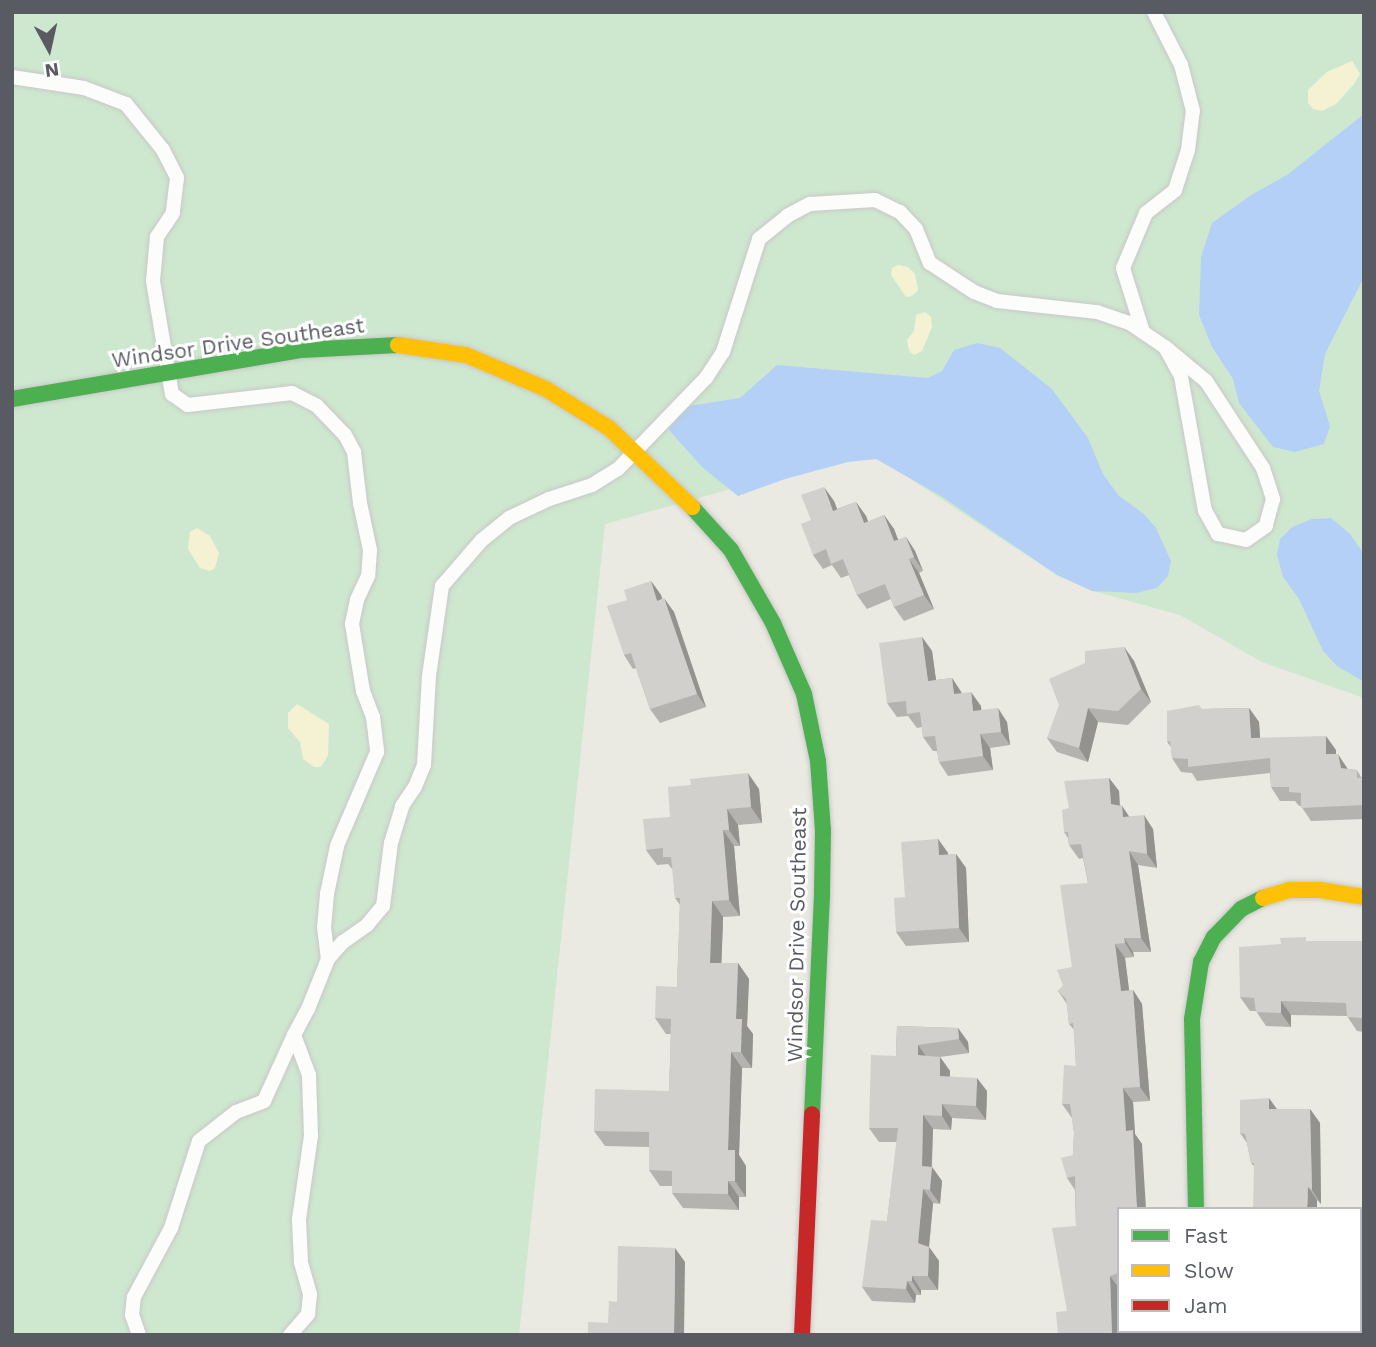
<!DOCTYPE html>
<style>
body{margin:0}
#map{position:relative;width:1376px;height:1347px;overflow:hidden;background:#eae9e2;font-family:"Work Sans",sans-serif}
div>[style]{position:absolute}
.green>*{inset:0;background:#cee8cf}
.sand>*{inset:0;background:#f5f2d4}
.water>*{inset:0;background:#b4d0f6}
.roads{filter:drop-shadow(0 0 2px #c8c8c7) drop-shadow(0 0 2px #c8c8c7)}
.lane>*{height:14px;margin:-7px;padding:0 7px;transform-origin:7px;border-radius:7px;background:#fcfcfb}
.street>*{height:28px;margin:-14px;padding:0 14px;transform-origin:14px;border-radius:14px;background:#fcfcfb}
.fast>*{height:16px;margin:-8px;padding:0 8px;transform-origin:8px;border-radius:8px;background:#4caf50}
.slow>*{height:16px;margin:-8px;padding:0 8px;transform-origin:8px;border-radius:8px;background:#ffc107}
.jam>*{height:16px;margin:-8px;padding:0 8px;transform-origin:8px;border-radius:8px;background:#c62828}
.wall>*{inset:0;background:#b4b3af}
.shaded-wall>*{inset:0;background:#92928f}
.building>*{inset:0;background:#d1d0cc}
span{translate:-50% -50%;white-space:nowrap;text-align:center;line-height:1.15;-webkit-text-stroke:6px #fff;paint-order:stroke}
.street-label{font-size:21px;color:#585b62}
.frame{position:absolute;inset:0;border:14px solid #585b62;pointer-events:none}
.legend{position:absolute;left:1117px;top:1207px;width:245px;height:126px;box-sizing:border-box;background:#fff;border:2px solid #bcbdc0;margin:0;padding:9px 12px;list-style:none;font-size:21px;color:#585b62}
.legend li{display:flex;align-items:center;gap:14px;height:35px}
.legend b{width:35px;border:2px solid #bcbdc0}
.north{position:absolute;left:14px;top:14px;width:70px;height:70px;-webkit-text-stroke:5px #fff;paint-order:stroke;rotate:172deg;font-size:19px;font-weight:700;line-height:28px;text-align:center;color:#585b62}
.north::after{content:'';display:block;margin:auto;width:24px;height:32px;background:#585b62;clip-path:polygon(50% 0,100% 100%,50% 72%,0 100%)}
</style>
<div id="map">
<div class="green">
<i style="clip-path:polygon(12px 12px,1364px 12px,1364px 698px,1262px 662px,1180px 615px,1093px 591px,1057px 575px,868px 451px,605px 524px,519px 1335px,12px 1335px)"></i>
</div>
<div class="sand">
<i style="clip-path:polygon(1352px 61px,1360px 74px,1354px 84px,1336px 104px,1322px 111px,1313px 109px,1308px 103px,1308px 90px,1327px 72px)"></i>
<i style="clip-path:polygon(898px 265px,908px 267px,915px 274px,918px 290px,912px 296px,906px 297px,891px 275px,892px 268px)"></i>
<i style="clip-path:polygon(925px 312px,931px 317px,932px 327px,922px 351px,914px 355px,909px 351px,907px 340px,914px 331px,916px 315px)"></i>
<i style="clip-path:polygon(197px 528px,210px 536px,219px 553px,215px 568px,210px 571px,200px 568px,188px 549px,190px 532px)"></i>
<i style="clip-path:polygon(297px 704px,329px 724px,328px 755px,321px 767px,314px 767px,303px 759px,300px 742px,288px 728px,288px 713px)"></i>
</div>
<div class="water">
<i style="clip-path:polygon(1364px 114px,1364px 277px,1325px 354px,1319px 391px,1330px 426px,1324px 444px,1295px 452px,1273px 447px,1239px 403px,1233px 379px,1212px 347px,1199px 315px,1201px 257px,1212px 223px,1251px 195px,1287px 175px)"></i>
<i style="clip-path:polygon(977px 343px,1000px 348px,1052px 389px,1088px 438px,1103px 474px,1119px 496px,1144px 514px,1156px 528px,1171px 561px,1168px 576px,1157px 588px,1136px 593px,1092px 591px,1057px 575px,941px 496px,876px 459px,848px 462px,785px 479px,738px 496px,702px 467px,668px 429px,689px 406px,740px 398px,777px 365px,928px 378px,942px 371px,954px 350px)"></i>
<i style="clip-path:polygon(1331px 518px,1350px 534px,1364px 554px,1364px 682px,1337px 666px,1323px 651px,1299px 599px,1283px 577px,1277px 555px,1280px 539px,1292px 527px,1312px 519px)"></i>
</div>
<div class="roads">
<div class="lane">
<i style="left:12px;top:77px;width:73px;rotate:8.7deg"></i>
<i style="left:84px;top:88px;width:45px;rotate:20.9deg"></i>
<i style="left:126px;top:104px;width:59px;rotate:51.2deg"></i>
<i style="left:163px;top:150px;width:31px;rotate:63deg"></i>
<i style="left:177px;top:178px;width:35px;rotate:97deg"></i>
<i style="left:173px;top:213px;width:29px;rotate:124deg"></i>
<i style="left:157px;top:237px;width:44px;rotate:95.2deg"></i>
<i style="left:153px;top:281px;width:115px;rotate:80.5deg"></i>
<i style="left:172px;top:394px;width:19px;rotate:35deg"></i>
<i style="left:188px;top:405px;width:105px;rotate:-6.6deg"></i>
<i style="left:292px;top:393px;width:28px;rotate:27deg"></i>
<i style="left:317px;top:406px;width:40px;rotate:46deg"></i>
<i style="left:345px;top:435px;width:19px;rotate:62deg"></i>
<i style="left:354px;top:452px;width:51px;rotate:83.3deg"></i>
<i style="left:360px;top:503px;width:48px;rotate:78deg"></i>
<i style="left:370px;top:550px;width:26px;rotate:94deg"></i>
<i style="left:368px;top:576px;width:26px;rotate:115deg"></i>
<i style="left:357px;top:600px;width:25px;rotate:102deg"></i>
<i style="left:352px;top:624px;width:68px;rotate:80.7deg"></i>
<i style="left:363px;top:691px;width:28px;rotate:69deg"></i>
<i style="left:373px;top:717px;width:35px;rotate:83deg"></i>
<i style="left:377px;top:752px;width:102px;rotate:113.1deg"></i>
<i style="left:337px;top:846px;width:49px;rotate:101.8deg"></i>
<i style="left:327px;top:894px;width:33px;rotate:95deg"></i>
<i style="left:324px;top:927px;width:32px;rotate:83deg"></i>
<i style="left:1143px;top:332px;width:67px;rotate:-107.4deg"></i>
<i style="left:1123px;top:268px;width:60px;rotate:-67.3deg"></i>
<i style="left:1146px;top:213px;width:37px;rotate:-38deg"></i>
<i style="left:1175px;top:190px;width:42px;rotate:-72deg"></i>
<i style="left:1188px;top:150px;width:39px;rotate:-83deg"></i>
<i style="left:1193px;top:111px;width:48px;rotate:-104.6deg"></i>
<i style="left:1181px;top:65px;width:59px;rotate:-117deg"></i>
<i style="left:139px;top:1335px;width:21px;rotate:-109deg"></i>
<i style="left:132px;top:1315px;width:18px;rotate:-84deg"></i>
<i style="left:134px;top:1297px;width:78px;rotate:-61.8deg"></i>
<i style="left:171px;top:1228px;width:91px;rotate:-72.2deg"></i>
<i style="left:199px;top:1141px;width:47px;rotate:-38.1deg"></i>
<i style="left:236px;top:1112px;width:30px;rotate:-21deg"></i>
<i style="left:264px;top:1101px;width:72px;rotate:-65.6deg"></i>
<i style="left:290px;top:1335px;width:28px;rotate:-49deg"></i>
<i style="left:308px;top:1314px;width:20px;rotate:-84deg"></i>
<i style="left:310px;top:1294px;width:33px;rotate:-106deg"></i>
<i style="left:301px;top:1262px;width:43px;rotate:-92.7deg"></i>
<i style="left:299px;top:1219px;width:84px;rotate:-81.8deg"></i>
<i style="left:311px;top:1136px;width:61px;rotate:-91.9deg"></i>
<i style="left:309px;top:1075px;width:43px;rotate:-110.6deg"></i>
<i style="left:294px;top:1035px;width:30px;rotate:-62deg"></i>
<i style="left:308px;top:1009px;width:54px;rotate:-68.2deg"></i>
<i style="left:328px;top:959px;width:23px;rotate:-49deg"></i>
<i style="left:343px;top:942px;width:29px;rotate:-35deg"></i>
<i style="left:367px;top:925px;width:25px;rotate:-50deg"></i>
<i style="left:383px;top:906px;width:64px;rotate:-82.8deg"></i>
<i style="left:391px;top:843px;width:39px;rotate:-73deg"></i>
<i style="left:402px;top:806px;width:23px;rotate:-56deg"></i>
<i style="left:415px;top:787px;width:24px;rotate:-68deg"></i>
<i style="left:424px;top:765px;width:89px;rotate:-86.8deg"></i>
<i style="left:429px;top:676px;width:91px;rotate:-81.8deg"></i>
<i style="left:442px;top:586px;width:61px;rotate:-49deg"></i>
<i style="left:482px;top:540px;width:35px;rotate:-39deg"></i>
<i style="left:509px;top:518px;width:44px;rotate:-25.4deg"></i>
<i style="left:549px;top:499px;width:45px;rotate:-18deg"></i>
<i style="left:592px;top:485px;width:31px;rotate:-32deg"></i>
<i style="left:618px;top:469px;width:127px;rotate:-46deg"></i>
<i style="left:706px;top:378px;width:31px;rotate:-57deg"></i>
<i style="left:723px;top:352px;width:119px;rotate:-72.3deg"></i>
<i style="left:759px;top:239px;width:36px;rotate:-39deg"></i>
<i style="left:787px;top:216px;width:26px;rotate:-28deg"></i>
<i style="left:810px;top:204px;width:65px;rotate:-3.5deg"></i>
<i style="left:875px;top:200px;width:28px;rotate:26deg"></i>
<i style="left:900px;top:212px;width:23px;rotate:47deg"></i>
<i style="left:916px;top:229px;width:37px;rotate:68deg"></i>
<i style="left:930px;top:263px;width:53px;rotate:33.4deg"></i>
<i style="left:974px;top:292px;width:25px;rotate:21deg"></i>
<i style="left:997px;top:301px;width:101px;rotate:6.3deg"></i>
<i style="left:1097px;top:312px;width:36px;rotate:19deg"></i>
<i style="left:1131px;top:324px;width:41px;rotate:34.1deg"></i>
<i style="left:1165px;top:347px;width:53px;rotate:39.7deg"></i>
<i style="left:1206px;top:381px;width:104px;rotate:56.8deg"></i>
<i style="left:1263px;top:468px;width:33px;rotate:72deg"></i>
<i style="left:1273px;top:499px;width:28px;rotate:105deg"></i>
<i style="left:1266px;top:526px;width:24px;rotate:145deg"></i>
<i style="left:1246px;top:540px;width:29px;rotate:-168deg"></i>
<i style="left:1218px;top:534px;width:26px;rotate:-119deg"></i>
<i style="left:1205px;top:511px;width:137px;rotate:-100.1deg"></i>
<i style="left:1181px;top:376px;width:33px;rotate:-119deg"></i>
</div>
<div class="street">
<i style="left:1198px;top:1331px;width:4px;rotate:90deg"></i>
</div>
<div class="fast">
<i style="left:12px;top:399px;width:294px;rotate:-9.6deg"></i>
<i style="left:302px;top:350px;width:96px;rotate:-3deg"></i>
<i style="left:692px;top:507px;width:58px;rotate:47.8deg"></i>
<i style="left:731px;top:550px;width:84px;rotate:60.1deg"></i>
<i style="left:773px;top:623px;width:77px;rotate:66.4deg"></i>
<i style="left:804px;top:694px;width:68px;rotate:78.2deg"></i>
<i style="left:818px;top:761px;width:69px;rotate:85.9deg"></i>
<i style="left:823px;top:830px;width:65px;rotate:90.9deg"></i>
<i style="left:822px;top:895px;width:219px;rotate:92.6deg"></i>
<i style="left:1196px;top:1209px;width:190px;rotate:-91.2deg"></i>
<i style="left:1192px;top:1019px;width:58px;rotate:-81deg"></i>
<i style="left:1201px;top:962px;width:28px;rotate:-63deg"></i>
<i style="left:1214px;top:937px;width:39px;rotate:-46deg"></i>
<i style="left:1241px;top:909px;width:25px;rotate:-27deg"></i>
</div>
<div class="slow">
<i style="left:398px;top:345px;width:69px;rotate:8.4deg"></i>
<i style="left:466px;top:355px;width:87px;rotate:23deg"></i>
<i style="left:546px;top:389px;width:74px;rotate:31.8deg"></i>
<i style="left:609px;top:428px;width:115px;rotate:43.6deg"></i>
<i style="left:1263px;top:898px;width:28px;rotate:-17deg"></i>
<i style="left:1290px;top:890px;width:30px"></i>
<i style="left:1320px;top:890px;width:45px;rotate:9deg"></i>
</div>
<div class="jam">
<i style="left:802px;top:1335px;width:221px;rotate:-87.4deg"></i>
</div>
</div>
<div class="wall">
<i style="clip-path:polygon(834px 501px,837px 509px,856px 502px,866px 516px,868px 522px,884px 515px,894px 529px,898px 540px,906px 537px,915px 551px,923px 571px,919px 573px,934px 609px,904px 621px,894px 607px,891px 599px,867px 609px,857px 595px,849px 575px,841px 578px,832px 565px,823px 569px,813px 555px,811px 520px)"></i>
<i style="clip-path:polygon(651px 581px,661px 595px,662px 599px,674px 612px,706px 707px,660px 723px,650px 709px,636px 668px,633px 669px,624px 655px,627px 600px)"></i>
<i style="clip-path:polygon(922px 637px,932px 651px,936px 680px,952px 678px,962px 693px,981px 706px,981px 710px,1007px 722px,1010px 745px,990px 748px,993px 770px,948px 776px,939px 762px,937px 751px,933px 751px,923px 737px,922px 727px,917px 728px,908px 716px,897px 717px,887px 703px)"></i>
<i style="clip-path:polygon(1124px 647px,1134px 661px,1151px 702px,1128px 725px,1098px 722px,1088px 762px,1057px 752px,1047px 738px)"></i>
<i style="clip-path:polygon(1249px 708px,1259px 722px,1260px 738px,1336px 750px,1336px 754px,1348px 769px,1357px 770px,1361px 777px,1364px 777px,1364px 819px,1311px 821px,1301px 806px,1299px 806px,1295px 801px,1280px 801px,1271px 787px,1270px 773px,1197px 781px,1192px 773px,1181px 772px,1172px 758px,1171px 747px,1167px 742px,1202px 709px)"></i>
<i style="clip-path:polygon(1109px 778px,1119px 791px,1120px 805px,1122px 806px,1129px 816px,1153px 829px,1157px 868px,1138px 865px,1151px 952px,1133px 952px,1134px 957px,1125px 958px,1129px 991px,1133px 990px,1142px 1004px,1150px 1101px,1133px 1102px,1135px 1134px,1142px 1144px,1119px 1209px,1119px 1331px,1121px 1331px,1121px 1334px,1126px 1333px,1127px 1335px,1058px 1335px,1067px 1311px,1076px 1226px,1075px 1190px,1067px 1178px,1073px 1155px,1074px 1133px,1072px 1118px,1062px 1104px,1076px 1066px,1074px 1030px,1069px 1024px,1067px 1004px,1058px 991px,1063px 986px,1072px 967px,1088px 883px,1083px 858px,1079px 859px,1069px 845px,1068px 838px,1064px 832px,1069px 808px)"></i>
<i style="clip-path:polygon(759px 789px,762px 823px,738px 825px,740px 846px,734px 846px,740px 916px,723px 917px,723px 926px,721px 963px,738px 963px,749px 979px,747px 1026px,753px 1034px,752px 1068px,742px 1068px,739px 1155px,746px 1166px,746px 1197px,739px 1197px,739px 1210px,683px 1208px,672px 1193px,672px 1186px,660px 1186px,649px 1170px,649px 1147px,605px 1146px,594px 1131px,669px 1091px,671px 1034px,666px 1034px,655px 1018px,677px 987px,680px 905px,675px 898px,673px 870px,668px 864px,657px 865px,646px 850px,670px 817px)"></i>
<i style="clip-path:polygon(938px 839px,948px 853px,948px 855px,956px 854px,966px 868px,969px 942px,906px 946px,896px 932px,905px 897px)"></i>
<i style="clip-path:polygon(1309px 941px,1364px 941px,1364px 1032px,1357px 1031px,1347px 1016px,1291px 1015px,1291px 1027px,1266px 1026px,1256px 1011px,1250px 1011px,1240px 997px,1281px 944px)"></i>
<i style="clip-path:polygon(897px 1026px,958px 1028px,968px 1042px,969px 1053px,940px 1057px,950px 1071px,950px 1077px,987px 1091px,986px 1120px,952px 1118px,951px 1130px,933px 1129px,932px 1167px,942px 1181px,940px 1204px,933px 1203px,929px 1247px,939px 1261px,938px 1290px,921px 1290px,921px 1295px,916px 1295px,915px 1303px,872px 1301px,862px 1287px,887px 1221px,897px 1142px,879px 1142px,869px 1128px,896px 1056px)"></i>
<i style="clip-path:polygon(1277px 1109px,1310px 1109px,1320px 1123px,1321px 1204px,1317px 1200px,1254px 1166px,1251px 1163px,1247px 1143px,1240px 1133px)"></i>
</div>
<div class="shaded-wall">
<i style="clip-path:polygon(824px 487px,834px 501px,843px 525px,833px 511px)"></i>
<i style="clip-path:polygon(856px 502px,866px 516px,874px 537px,864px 523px)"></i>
<i style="clip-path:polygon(884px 515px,894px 529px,904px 555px,894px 541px)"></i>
<i style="clip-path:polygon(906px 537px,915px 551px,923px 571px,914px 557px)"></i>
<i style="clip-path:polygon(909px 559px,919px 573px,934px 609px,924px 595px)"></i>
<i style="clip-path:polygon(651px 581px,661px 595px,667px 615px,657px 601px)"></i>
<i style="clip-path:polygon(664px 598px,674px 612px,706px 707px,697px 694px)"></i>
<i style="clip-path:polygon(922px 637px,932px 651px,938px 694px,928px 681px)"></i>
<i style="clip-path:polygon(1124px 647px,1134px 661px,1151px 702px,1141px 689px)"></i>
<i style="clip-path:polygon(952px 678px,961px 692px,964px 708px,954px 694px)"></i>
<i style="clip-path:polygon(971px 692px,981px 706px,983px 725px,973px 711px)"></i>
<i style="clip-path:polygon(998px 708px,1007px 722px,1010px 745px,1001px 732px)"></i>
<i style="clip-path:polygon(1088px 708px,1098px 722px,1088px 762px,1079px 748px)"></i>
<i style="clip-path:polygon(1249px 708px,1259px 722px,1261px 752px,1251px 738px)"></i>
<i style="clip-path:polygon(980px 734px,990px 748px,993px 770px,983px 756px)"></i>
<i style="clip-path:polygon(1326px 736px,1336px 750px,1336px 768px,1326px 754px)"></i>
<i style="clip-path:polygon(1338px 754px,1347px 768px,1350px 782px,1341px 768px)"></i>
<i style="clip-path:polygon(748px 773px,759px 789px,762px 823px,751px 807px)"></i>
<i style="clip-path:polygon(1109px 778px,1119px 791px,1120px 818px,1111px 804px)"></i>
<i style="clip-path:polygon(1122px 806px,1131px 820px,1123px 817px)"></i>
<i style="clip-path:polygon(727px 809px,738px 825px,740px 846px,729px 830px)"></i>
<i style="clip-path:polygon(1144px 815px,1153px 829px,1157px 868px,1147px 854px)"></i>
<i style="clip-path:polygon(723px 830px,734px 846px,740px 916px,729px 900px)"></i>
<i style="clip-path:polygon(938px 839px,948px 853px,949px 869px,939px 855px)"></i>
<i style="clip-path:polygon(1129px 851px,1138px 865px,1151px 952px,1141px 938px)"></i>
<i style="clip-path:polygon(956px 854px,966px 868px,969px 942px,959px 928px)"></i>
<i style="clip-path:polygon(712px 901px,723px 917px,721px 978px,710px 963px)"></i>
<i style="clip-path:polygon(1124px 938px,1133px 952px,1134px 957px,1125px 943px)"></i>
<i style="clip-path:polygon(1115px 944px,1125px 958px,1131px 1005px,1121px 991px)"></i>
<i style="clip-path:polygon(738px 963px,749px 979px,747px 1026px,753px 1034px,752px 1068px,741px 1052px,736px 1019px)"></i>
<i style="clip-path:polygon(1133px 990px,1142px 1004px,1150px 1101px,1140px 1087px)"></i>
<i style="clip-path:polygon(1281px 1001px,1291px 1015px,1291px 1027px,1281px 1013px)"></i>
<i style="clip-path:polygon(958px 1028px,968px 1042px,969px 1053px,959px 1039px)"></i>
<i style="clip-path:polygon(918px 1045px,928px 1059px,918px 1055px)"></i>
<i style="clip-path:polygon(731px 1052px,742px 1068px,739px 1155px,746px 1166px,746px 1197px,735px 1181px,728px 1150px)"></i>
<i style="clip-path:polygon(940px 1057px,950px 1071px,949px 1090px,940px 1076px)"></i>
<i style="clip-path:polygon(977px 1078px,987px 1091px,986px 1120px,976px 1106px)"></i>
<i style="clip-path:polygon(1123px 1088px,1133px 1102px,1135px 1134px,1142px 1144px,1146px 1209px,1137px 1209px,1126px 1131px)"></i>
<i style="clip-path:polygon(1269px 1098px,1279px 1112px,1269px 1109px)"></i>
<i style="clip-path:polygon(942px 1104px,952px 1118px,951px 1130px,942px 1116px)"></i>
<i style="clip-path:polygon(1310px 1109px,1320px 1123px,1321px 1204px,1312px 1190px)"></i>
<i style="clip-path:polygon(923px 1115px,933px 1129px,931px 1178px,932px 1167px,942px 1181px,940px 1204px,930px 1190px,922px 1166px)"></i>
<i style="clip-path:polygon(728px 1181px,739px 1197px,739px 1210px,728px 1194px)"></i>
<i style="clip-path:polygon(1308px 1187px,1317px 1200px,1317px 1209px,1307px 1209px)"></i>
<i style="clip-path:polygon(923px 1189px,933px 1203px,928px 1257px,918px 1243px)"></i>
<i style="clip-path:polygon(929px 1247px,939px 1261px,938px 1290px,928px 1276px)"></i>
<i style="clip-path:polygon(675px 1248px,685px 1262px,684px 1335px,674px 1335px)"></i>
<i style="clip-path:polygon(912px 1276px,921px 1290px,921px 1295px,912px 1281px)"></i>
<i style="clip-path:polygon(1110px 1276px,1119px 1288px,1119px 1331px,1121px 1331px,1122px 1335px,1112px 1335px)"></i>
<i style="clip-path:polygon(907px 1281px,916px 1295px,915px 1303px,906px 1289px)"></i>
</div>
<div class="building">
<i style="clip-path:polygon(824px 487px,833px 511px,856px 502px,864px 523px,884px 515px,894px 541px,906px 537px,914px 557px,909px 559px,924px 595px,894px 607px,885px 584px,857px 595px,843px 559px,831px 564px,826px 549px,813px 555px,801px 524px,811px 520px,801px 495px)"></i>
<i style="clip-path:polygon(651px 581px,657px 601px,664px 598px,697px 694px,650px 709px,631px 653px,624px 655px,607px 606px,627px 600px,624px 590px)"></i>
<i style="clip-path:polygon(922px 637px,928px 681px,952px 678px,954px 694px,971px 692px,973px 711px,998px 708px,1001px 732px,980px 734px,983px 756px,939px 762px,935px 736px,923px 737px,920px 712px,907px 714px,906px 701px,887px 703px,879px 643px)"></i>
<i style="clip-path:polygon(1124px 647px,1141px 689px,1118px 711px,1088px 708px,1079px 748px,1047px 738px,1059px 705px,1049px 679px,1085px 663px,1085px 651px)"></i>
<i style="clip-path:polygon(1199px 705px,1202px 709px,1249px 708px,1251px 738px,1326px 736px,1326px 754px,1338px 754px,1341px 768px,1357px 770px,1357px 778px,1364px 777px,1364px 805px,1301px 808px,1301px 793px,1289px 792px,1289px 787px,1271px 787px,1270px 758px,1188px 767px,1188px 759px,1172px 758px,1170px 741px,1167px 742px,1167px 711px)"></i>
<i style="clip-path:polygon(748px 773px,751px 807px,727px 809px,729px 830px,723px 830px,729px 900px,712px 901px,710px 963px,738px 963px,736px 1019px,742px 1019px,741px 1052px,731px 1052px,728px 1150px,735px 1150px,735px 1181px,728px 1181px,728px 1194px,672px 1193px,672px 1171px,649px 1170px,649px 1132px,594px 1131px,595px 1089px,669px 1091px,671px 1019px,655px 1018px,656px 986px,677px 987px,680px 898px,675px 898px,671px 857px,663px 857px,663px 848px,646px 850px,643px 819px,670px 817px,668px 787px,691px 785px,690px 779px)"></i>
<i style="clip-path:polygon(1109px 778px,1111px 804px,1122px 806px,1123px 817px,1144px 815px,1147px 854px,1129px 851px,1141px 938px,1124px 938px,1125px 943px,1115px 944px,1121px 991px,1133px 990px,1140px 1087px,1123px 1088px,1126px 1131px,1133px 1130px,1137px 1209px,1119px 1209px,1119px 1273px,1110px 1276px,1112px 1335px,1126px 1333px,1126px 1335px,1058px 1335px,1056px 1312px,1067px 1311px,1052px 1228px,1076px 1226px,1075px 1176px,1067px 1178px,1061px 1158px,1073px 1155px,1074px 1133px,1070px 1104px,1062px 1104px,1064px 1065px,1076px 1066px,1073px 1023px,1069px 1024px,1066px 999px,1058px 991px,1063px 986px,1057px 970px,1072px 967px,1060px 885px,1088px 883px,1081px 844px,1069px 845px,1068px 832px,1064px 832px,1062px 810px,1069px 808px,1064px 781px)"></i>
<i style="clip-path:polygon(938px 839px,939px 855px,956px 854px,959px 928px,896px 932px,894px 898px,905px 897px,901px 842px)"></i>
<i style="clip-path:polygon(1306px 937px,1306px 941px,1364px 941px,1364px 1018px,1347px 1017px,1346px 1003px,1281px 1001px,1281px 1013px,1256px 1012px,1254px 998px,1240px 997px,1239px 947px,1281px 944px,1280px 938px)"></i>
<i style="clip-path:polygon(897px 1026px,958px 1028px,959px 1039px,918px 1045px,918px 1055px,940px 1057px,940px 1076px,977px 1078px,976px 1106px,942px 1104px,942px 1116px,923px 1115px,922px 1166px,932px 1167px,930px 1190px,923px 1189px,918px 1243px,929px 1247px,928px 1276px,912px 1276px,912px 1281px,907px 1281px,906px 1289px,862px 1287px,871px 1220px,887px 1221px,898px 1128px,869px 1128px,871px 1055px,896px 1056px)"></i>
<i style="clip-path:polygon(1269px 1098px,1269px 1109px,1310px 1109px,1312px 1190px,1308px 1187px,1307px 1209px,1253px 1209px,1254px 1163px,1251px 1163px,1245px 1134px,1240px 1133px,1240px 1100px)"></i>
<i style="clip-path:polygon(618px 1246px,675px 1248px,674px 1335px,588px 1335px,588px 1322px,608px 1323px,609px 1301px,617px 1302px)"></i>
<i style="clip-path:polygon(1364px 1314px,1364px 1335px,1232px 1335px,1231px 1331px,1360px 1331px,1360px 1315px)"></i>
</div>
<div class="street-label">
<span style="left:238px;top:343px;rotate:-8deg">Windsor Drive Southeast</span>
<span style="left:797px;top:935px;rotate:-89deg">Windsor Drive Southeast</span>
</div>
<div class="frame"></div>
<ul class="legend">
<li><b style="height:9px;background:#4caf50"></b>Fast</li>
<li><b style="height:9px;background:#ffc107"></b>Slow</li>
<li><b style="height:9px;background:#c62828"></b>Jam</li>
</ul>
<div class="north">N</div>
</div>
